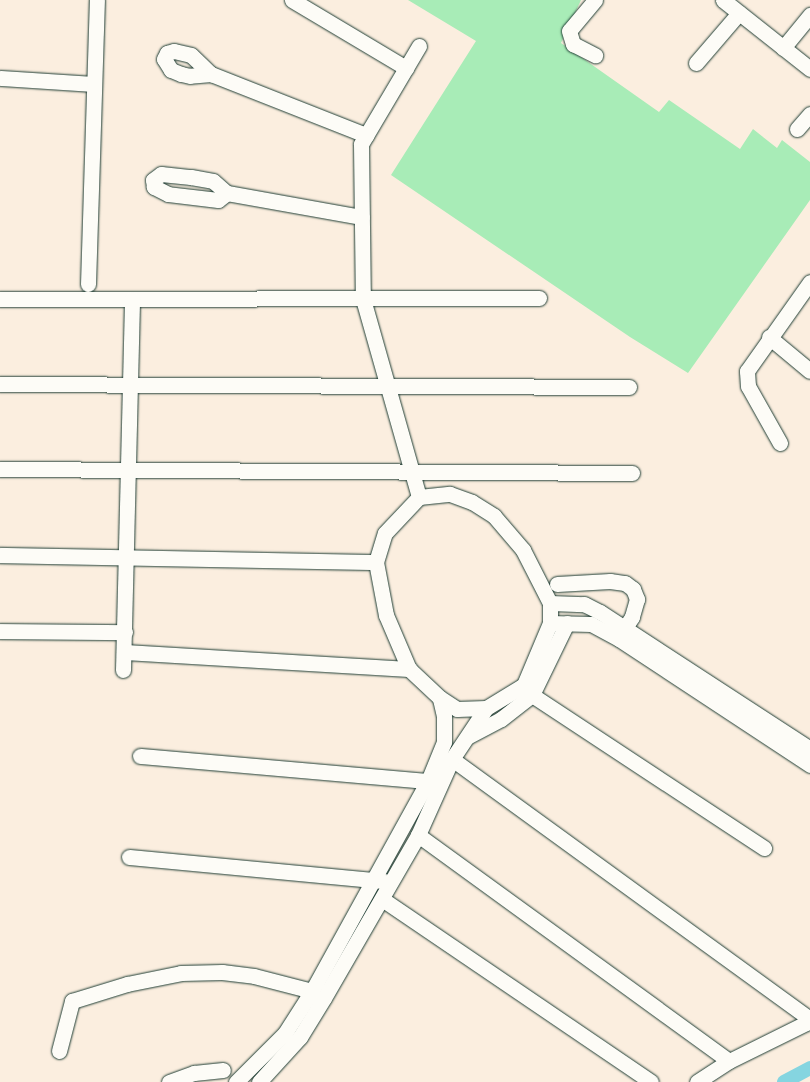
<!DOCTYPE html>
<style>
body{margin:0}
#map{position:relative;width:810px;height:1082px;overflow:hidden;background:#fbeedf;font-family:Delius,sans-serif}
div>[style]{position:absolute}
.green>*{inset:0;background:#a8ecb7}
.canal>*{height:14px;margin:-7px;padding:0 7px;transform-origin:7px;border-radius:7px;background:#85d5e0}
.roads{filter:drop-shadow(0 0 1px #1f3d34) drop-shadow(0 0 1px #1f3d34)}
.minor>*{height:15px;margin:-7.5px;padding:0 7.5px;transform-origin:7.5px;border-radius:7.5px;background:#fdfcf7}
span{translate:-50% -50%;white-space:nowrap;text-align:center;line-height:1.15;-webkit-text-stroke:4px #fdfcf7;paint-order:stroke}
</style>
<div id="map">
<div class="green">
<i style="clip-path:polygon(408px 0,581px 0,561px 43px,659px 112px,669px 100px,740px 149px,753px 129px,777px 148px,782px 140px,810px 162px,810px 200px,688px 373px,630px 337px,391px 175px,476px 41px)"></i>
</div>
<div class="canal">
<i style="left:784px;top:1082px;width:30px;rotate:-28deg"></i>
</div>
<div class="roads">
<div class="minor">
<i style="left:292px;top:0;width:133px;rotate:30.8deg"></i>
<i style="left:595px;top:0;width:40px;rotate:130deg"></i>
<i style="left:569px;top:31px;width:14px;rotate:73deg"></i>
<i style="left:573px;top:44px;width:25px;rotate:27deg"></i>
<i style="left:723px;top:0;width:111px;rotate:38.4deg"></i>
<i style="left:419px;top:46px;width:114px;rotate:120.6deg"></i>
<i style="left:361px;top:144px;width:155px;rotate:89.3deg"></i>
<i style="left:363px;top:299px;width:206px;rotate:74.2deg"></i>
<i style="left:783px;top:48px;width:43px;rotate:-50.7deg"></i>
<i style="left:696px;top:63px;width:66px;rotate:-49.3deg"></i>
<i style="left:211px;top:74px;width:21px;rotate:175deg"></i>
<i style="left:190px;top:76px;width:9px;rotate:-167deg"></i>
<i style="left:181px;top:74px;width:11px;rotate:-158deg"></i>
<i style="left:171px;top:70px;width:13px;rotate:-122deg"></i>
<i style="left:164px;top:59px;width:7px;rotate:-63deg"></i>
<i style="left:167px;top:53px;width:7px;rotate:-16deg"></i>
<i style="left:174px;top:51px;width:17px;rotate:13deg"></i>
<i style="left:191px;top:55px;width:28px;rotate:44deg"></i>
<i style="left:211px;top:74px;width:167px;rotate:21.5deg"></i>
<i style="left:0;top:78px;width:94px;rotate:3.7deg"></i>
<i style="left:797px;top:129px;width:20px;rotate:-49deg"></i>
<i style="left:227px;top:193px;width:11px;rotate:142deg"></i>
<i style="left:218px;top:200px;width:50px;rotate:-173.2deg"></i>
<i style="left:168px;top:194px;width:16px;rotate:-153deg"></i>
<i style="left:154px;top:187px;width:7px;rotate:-98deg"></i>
<i style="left:153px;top:180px;width:10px;rotate:-37deg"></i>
<i style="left:161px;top:174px;width:30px;rotate:6deg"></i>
<i style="left:191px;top:177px;width:22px;rotate:10deg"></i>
<i style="left:213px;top:181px;width:18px;rotate:41deg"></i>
<i style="left:227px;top:193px;width:137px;rotate:10.1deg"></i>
<i style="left:88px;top:284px;width:284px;rotate:-88.2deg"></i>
<i style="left:0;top:299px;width:539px;rotate:-0.11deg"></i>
<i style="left:769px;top:337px;width:53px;rotate:39.7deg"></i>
<i style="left:0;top:384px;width:629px;rotate:0.27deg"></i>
<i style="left:780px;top:443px;width:65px;rotate:-119.3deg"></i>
<i style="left:748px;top:386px;width:15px;rotate:-94deg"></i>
<i style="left:747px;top:371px;width:109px;rotate:-54.7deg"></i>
<i style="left:0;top:469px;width:632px;rotate:0.36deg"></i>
<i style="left:450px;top:494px;width:23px;rotate:20deg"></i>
<i style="left:472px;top:502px;width:26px;rotate:32deg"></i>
<i style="left:494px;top:516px;width:45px;rotate:49.5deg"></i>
<i style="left:523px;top:550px;width:59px;rotate:63deg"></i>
<i style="left:550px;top:603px;width:20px;rotate:90deg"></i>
<i style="left:550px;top:623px;width:67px;rotate:112.8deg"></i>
<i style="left:524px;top:685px;width:44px;rotate:148.8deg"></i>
<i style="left:486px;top:708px;width:29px;rotate:178deg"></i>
<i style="left:457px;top:709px;width:20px;rotate:-147deg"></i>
<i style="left:440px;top:698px;width:42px;rotate:-136.9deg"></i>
<i style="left:409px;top:669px;width:59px;rotate:-113.1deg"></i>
<i style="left:386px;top:615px;width:54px;rotate:-100.7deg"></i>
<i style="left:376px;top:562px;width:30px;rotate:-73deg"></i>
<i style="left:385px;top:533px;width:50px;rotate:-46.6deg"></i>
<i style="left:419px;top:497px;width:31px;rotate:-6deg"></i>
<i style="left:0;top:555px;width:376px;rotate:1.1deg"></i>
<i style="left:557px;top:584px;width:53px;rotate:-3.2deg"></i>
<i style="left:610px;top:581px;width:15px;rotate:8deg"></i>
<i style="left:625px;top:583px;width:10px;rotate:37deg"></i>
<i style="left:633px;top:589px;width:11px;rotate:68deg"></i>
<i style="left:637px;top:599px;width:19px;rotate:106deg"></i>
<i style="left:632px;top:617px;width:22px;rotate:124deg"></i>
<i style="left:550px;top:603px;width:34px;rotate:2deg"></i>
<i style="left:584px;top:604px;width:18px;rotate:27deg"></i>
<i style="left:600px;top:612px;width:251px;rotate:33.1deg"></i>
<i style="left:550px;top:623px;width:41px;rotate:1.4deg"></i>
<i style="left:591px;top:624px;width:32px;rotate:28deg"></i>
<i style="left:619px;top:639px;width:229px;rotate:33.4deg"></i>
<i style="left:0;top:631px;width:125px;rotate:0.5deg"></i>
<i style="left:124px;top:652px;width:286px;rotate:3.4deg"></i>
<i style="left:123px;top:670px;width:371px;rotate:-88.6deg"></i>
<i style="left:524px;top:685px;width:13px;rotate:51deg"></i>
<i style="left:532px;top:695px;width:278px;rotate:33.4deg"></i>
<i style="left:469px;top:736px;width:36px;rotate:-28deg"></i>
<i style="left:501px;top:719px;width:39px;rotate:-38deg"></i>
<i style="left:532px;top:695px;width:80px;rotate:-64.1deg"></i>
<i style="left:140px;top:756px;width:289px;rotate:5deg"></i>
<i style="left:452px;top:759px;width:439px;rotate:36deg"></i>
<i style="left:807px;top:1017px;width:6px;rotate:99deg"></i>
<i style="left:806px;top:1023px;width:86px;rotate:153.7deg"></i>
<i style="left:729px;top:1061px;width:38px;rotate:147deg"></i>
<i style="left:418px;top:835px;width:384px;rotate:36deg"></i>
<i style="left:129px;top:857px;width:256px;rotate:5.4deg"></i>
<i style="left:382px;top:899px;width:325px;rotate:34.2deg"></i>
<i style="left:59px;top:1051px;width:52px;rotate:-75.4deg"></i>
<i style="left:72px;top:1001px;width:58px;rotate:-17.2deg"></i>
<i style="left:127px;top:984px;width:55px;rotate:-11.5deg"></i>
<i style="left:181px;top:973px;width:41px;rotate:-1.4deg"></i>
<i style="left:222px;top:972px;width:32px;rotate:7deg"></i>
<i style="left:254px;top:976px;width:60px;rotate:14.5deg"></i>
<i style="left:169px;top:1082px;width:27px;rotate:-20deg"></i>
<i style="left:194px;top:1073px;width:29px;rotate:-6deg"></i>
<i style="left:236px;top:1082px;width:69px;rotate:-45deg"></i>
<i style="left:285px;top:1033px;width:50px;rotate:-57.3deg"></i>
<i style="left:312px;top:991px;width:240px;rotate:-61.1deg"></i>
<i style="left:428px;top:781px;width:42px;rotate:-67.7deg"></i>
<i style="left:444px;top:742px;width:26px;rotate:-90deg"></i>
<i style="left:444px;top:716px;width:18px;rotate:-103deg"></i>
<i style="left:259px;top:1082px;width:61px;rotate:-47.7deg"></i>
<i style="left:300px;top:1037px;width:46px;rotate:-58.4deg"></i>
<i style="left:324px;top:998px;width:188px;rotate:-60deg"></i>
<i style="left:418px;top:835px;width:83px;rotate:-65.9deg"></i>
<i style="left:452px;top:759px;width:61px;rotate:-56.3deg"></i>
</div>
</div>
</div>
